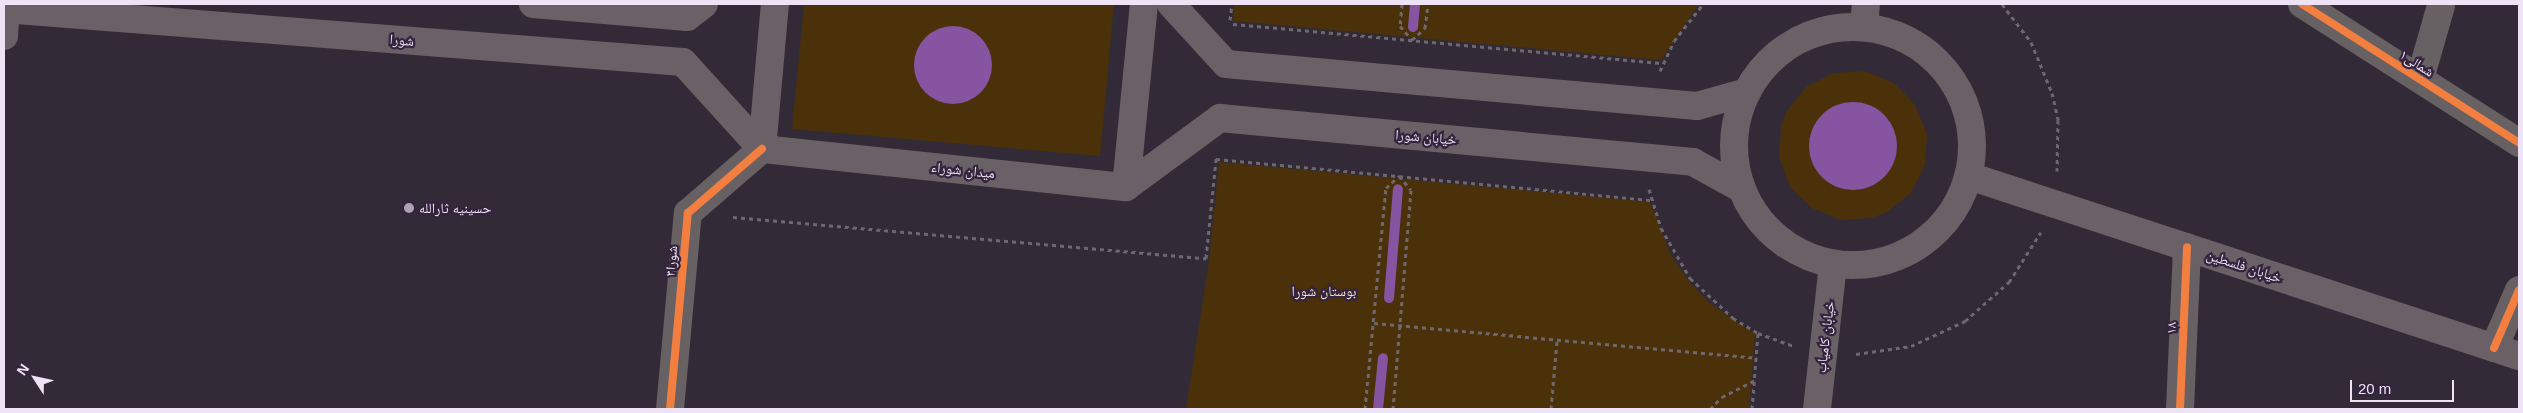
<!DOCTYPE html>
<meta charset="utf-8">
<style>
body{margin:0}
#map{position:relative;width:2523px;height:413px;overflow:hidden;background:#332a38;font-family:Helvetica,"Noto Naskh Arabic",sans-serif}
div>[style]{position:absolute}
.green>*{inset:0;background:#4b310a}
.water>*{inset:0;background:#8654a1}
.round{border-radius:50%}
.stream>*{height:10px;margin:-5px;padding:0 5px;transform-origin:5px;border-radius:5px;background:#8654a1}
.path>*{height:3px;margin-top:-1.5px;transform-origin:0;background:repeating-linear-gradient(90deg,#6e676d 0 4px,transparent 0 8px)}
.minor>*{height:28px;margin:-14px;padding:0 14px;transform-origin:14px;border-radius:14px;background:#686164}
.major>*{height:28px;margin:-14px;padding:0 14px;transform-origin:14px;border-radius:14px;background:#6a6167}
.major>.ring{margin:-14px;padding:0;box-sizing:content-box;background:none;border:28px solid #6a6167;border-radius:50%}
.cycleway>*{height:8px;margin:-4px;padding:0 4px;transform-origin:4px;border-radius:4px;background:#f27e40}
.dots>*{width:14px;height:14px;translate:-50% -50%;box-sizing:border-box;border:2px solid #35243e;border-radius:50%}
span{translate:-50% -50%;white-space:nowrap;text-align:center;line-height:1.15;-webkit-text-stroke:4.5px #35243e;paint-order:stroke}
.street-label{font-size:14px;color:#ede3f4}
.poi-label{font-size:14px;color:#ede3f4}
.left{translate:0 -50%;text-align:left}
.park-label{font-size:14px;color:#f3e2cd}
.frame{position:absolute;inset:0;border:5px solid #ede3f4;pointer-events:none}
.north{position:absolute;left:10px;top:353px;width:50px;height:50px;-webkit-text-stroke:4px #35243e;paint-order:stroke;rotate:305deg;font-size:14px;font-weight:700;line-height:20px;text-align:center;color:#ede3f4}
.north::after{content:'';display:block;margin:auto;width:18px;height:22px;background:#ede3f4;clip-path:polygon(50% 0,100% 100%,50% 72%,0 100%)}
.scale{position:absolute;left:2350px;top:380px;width:104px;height:22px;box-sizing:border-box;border:2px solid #ede3f4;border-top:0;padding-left:6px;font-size:15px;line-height:18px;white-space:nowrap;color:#ede3f4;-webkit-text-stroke:4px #35243e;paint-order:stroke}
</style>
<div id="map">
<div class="green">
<i style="clip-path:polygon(804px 4px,1114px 4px,1100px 156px,792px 129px)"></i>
<i style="clip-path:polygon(1234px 4px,1699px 4px,1661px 60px,1233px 21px)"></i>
<i style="clip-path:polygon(1865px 71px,1894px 83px,1915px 105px,1927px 134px,1925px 165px,1911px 193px,1887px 212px,1872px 218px,1841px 220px,1812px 208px,1790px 187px,1779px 157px,1781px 127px,1786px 112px,1806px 87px,1834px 73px)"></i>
<i style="clip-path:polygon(1219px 162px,1650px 202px,1671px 255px,1688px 280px,1708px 302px,1755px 334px,1749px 409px,1186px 409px,1209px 261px)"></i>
</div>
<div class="water">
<i class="round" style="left:914px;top:26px;width:78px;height:78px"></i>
<i class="round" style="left:1809px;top:102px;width:88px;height:88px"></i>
</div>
<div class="stream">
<i style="left:1413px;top:27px;width:23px;rotate:-85deg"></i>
<i style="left:1389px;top:298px;width:109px;rotate:-85.3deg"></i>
<i style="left:1378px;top:409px;width:51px;rotate:-84.4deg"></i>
</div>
<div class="path">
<i style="left:1402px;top:4px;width:22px;rotate:95deg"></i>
<i style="left:1400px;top:26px;width:18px;rotate:49deg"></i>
<i style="left:1412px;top:40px;width:18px;rotate:-43deg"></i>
<i style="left:1425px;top:28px;width:24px;rotate:-83deg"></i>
<i style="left:2002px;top:4px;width:48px;rotate:52.7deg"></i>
<i style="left:2031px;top:42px;width:55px;rotate:67.6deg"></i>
<i style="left:2052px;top:93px;width:28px;rotate:77deg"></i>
<i style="left:2058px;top:120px;width:51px;rotate:91.1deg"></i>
<i style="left:1230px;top:20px;width:16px;rotate:-83deg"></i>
<i style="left:1233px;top:24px;width:432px;rotate:5.2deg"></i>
<i style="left:1660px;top:71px;width:33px;rotate:-65deg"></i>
<i style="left:1674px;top:41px;width:47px;rotate:-51.9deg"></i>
<i style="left:1649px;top:189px;width:41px;rotate:72.9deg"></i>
<i style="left:1661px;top:228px;width:58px;rotate:59.9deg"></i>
<i style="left:1690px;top:278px;width:59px;rotate:42.9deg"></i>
<i style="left:1733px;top:318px;width:29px;rotate:31deg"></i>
<i style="left:1758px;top:333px;width:37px;rotate:20deg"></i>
<i style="left:733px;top:217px;width:475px;rotate:5deg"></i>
<i style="left:1206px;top:258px;width:100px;rotate:-84.2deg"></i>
<i style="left:1216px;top:159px;width:437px;rotate:5.4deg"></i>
<i style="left:1374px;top:323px;width:384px;rotate:5.2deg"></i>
<i style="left:1856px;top:354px;width:56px;rotate:-8.3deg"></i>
<i style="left:1911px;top:346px;width:60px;rotate:-24.8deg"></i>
<i style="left:1965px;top:321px;width:59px;rotate:-41.6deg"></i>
<i style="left:2009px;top:282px;width:59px;rotate:-57.4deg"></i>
<i style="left:1365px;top:409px;width:222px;rotate:-84.6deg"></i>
<i style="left:1386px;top:188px;width:18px;rotate:-43deg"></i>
<i style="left:1399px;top:176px;width:18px;rotate:49deg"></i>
<i style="left:1411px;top:190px;width:220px;rotate:94.7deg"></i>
<i style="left:1551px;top:409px;width:69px;rotate:-85deg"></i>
<i style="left:1710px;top:409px;width:17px;rotate:-45deg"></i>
<i style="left:1722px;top:397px;width:37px;rotate:-27deg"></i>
<i style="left:1752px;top:409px;width:76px;rotate:-85.5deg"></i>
</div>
<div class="minor">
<i style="left:2302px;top:4px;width:258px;rotate:32.6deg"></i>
<i style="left:2420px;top:79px;width:76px;rotate:-74deg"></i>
<i style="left:2494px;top:348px;width:63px;rotate:-66.7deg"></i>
<i style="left:670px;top:409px;width:197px;rotate:-84.8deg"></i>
<i style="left:688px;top:213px;width:98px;rotate:-40.9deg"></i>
<i style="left:2180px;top:409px;width:162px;rotate:-87.5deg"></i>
</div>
<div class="major">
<i style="left:533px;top:4px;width:155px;rotate:4.8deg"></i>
<i style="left:687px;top:17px;width:21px;rotate:-37deg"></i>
<i style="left:1171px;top:4px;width:81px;rotate:47.5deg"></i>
<i style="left:1226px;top:64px;width:473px;rotate:5.1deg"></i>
<i style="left:1697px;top:106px;width:52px;rotate:-15.6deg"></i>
<i style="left:4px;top:9px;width:681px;rotate:4.46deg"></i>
<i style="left:683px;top:62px;width:118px;rotate:47.8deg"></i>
<i style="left:1864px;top:26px;width:22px;rotate:-85deg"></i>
<i class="ring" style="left:1734px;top:27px;width:210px;height:210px"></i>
<i style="left:4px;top:36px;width:32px;rotate:-86deg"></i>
<i style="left:762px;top:149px;width:366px;rotate:6deg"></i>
<i style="left:1126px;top:187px;width:184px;rotate:-84.4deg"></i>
<i style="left:762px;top:149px;width:146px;rotate:-84.9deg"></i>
<i style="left:1969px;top:176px;width:579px;rotate:18.12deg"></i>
<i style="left:1126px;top:187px;width:117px;rotate:-36.3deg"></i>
<i style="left:1220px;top:118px;width:475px;rotate:5.3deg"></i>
<i style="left:1693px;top:162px;width:56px;rotate:28.9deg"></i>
<i style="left:1817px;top:409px;width:146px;rotate:-83.7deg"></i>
</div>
<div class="cycleway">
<i style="left:2302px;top:4px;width:258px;rotate:32.6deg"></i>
<i style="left:2494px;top:348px;width:63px;rotate:-66.7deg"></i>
<i style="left:670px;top:409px;width:197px;rotate:-84.8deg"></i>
<i style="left:688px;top:213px;width:98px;rotate:-40.9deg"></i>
<i style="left:2180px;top:409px;width:162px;rotate:-87.5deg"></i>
</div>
<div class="dots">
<i style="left:409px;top:208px;background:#aca2b2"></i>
</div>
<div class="street-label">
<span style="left:402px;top:40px;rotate:5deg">شورا</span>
<span style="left:2417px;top:63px;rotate:33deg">شمالی۱</span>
<span style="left:1426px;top:137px;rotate:5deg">خیابان شورا</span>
<span style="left:963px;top:170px;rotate:6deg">میدان شوراء</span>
<span style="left:671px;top:261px;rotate:-85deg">شورا۳</span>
<span style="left:2244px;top:266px;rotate:18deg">خیابان فلسطین</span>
<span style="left:2171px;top:328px;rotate:-88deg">۱۸</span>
<span style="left:1825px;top:337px;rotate:-83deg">خیابان کامیاب</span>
</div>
<div class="poi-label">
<span class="left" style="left:419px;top:208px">حسینیه ثارالله</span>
</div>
<div class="park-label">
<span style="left:1324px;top:291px">بوستان شورا</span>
</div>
<div class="frame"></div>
<div class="north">N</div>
<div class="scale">20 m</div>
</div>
